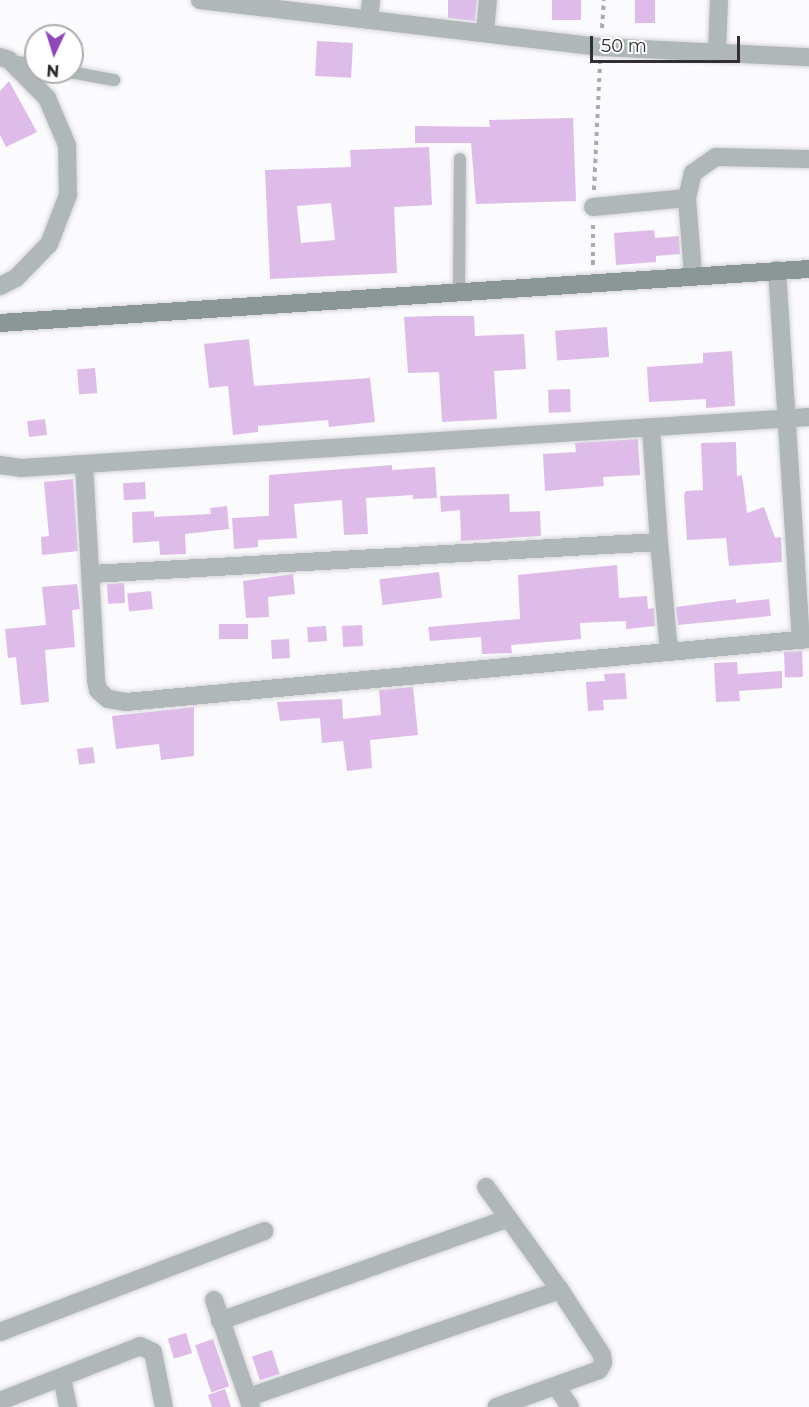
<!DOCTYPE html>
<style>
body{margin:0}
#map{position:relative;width:809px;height:1407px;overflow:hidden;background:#fbfafd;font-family:Montserrat,sans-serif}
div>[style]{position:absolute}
.building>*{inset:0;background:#dfbbea;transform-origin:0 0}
.path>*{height:4px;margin-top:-2px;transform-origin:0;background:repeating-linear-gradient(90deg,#aba9ad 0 4.5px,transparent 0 9px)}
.roads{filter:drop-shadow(0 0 2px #d7d5d9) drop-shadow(0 0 2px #d7d5d9)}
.lane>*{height:12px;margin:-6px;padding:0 6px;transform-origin:6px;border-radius:6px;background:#afb7b8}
.street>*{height:18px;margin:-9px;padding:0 9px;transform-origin:9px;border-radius:9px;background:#afb7b8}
.secondary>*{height:18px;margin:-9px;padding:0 9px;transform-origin:9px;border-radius:9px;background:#8b9697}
span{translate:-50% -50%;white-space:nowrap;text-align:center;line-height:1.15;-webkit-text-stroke:4.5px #fff;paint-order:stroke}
.north{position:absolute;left:24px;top:24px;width:60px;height:60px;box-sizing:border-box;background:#fff;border:2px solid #adacae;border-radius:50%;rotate:184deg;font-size:16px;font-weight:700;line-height:24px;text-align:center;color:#322f34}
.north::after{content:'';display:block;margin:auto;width:21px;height:27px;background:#9047ba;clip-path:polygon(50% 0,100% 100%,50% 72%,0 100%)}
.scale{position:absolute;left:590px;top:36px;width:150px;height:27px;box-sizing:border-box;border:3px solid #322f34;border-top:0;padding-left:8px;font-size:18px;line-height:21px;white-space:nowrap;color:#322f34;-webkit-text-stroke:4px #fff;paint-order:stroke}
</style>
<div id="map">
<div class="building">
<i style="clip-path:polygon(448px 0,477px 0,475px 21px,448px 18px)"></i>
<i style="left:552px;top:0;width:29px;height:20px"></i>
<i style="left:635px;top:0;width:20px;height:23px"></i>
<i style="left:317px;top:41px;width:36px;height:35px;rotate:3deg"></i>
<i style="clip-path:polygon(9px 81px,37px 132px,6px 147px,0 135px,0 91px)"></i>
<i style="clip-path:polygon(573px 118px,576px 201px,476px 204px,471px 143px,415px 143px,415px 126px,490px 127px,489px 120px)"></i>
<i style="clip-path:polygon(evenodd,429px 147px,432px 205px,394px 207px,397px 273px,270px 279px,265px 170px,351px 167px,350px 150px,429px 147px,331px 203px,335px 240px,301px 243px,297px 206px,331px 203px)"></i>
<i style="clip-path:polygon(654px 230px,655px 238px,679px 236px,680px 254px,656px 256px,656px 262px,616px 265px,614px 233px)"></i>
<i style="clip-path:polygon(433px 316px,474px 316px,475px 336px,524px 334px,526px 369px,494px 371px,497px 419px,442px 422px,439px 372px,408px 373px,404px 317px)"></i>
<i style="left:607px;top:327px;width:30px;height:52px;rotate:86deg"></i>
<i style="clip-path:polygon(249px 339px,254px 386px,370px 378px,375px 422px,329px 427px,328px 420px,258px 426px,258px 432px,233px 435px,228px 386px,209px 388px,204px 344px)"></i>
<i style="clip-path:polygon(732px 351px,735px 406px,706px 408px,706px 399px,649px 402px,647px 367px,703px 363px,703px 353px)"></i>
<i style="left:95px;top:368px;width:25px;height:18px;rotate:85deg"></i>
<i style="left:570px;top:389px;width:23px;height:22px;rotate:88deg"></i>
<i style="left:45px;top:419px;width:16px;height:18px;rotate:83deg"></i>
<i style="clip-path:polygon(638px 439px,640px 475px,603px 477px,604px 486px,545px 491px,543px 454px,576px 452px,575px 443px)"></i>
<i style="clip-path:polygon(736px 442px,737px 476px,742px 475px,747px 513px,764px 507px,775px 538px,781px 537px,782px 562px,729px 566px,726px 538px,687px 540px,684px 495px,686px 491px,703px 490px,701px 443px)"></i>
<i style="clip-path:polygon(392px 465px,392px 470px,435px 467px,437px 498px,413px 499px,413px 495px,366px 498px,368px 534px,344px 535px,342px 500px,294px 504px,297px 538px,258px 540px,258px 547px,234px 549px,232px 518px,269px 516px,269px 475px)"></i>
<i style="clip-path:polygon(73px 479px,78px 551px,42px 555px,41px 537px,49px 536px,44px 482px)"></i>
<i style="left:145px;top:482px;width:17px;height:22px;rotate:87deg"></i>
<i style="clip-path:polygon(509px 494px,510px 512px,540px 511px,541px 536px,461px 541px,460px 510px,441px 512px,440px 496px)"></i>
<i style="clip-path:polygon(227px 506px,229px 529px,185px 534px,186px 554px,160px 555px,159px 541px,133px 543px,132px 512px,154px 511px,154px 517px,211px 514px,210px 508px)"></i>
<i style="clip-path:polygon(617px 565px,619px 598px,647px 596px,648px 609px,654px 608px,655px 626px,626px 629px,626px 621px,580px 623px,581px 639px,511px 645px,512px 653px,482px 654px,481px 637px,430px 641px,428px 627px,520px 619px,518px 575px)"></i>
<i style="left:439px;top:572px;width:26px;height:60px;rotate:83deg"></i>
<i style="clip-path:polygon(293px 574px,295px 594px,268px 597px,269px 617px,246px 618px,243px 581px)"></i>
<i style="left:124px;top:583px;width:20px;height:17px;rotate:87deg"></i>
<i style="clip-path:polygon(77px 584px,80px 609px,72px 610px,75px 647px,45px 650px,49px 702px,21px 705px,16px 657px,8px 658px,5px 629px,46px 625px,42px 587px)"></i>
<i style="left:151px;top:591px;width:18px;height:24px;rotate:84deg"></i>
<i style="clip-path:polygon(736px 599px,736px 603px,769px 599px,771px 616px,678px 625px,676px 607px)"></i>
<i style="left:248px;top:624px;width:15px;height:29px;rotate:90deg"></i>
<i style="left:362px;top:625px;width:21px;height:20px;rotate:87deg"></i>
<i style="left:326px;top:626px;width:15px;height:19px;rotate:86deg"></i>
<i style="left:289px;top:639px;width:19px;height:18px;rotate:87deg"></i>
<i style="left:802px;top:651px;width:26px;height:18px;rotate:88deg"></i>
<i style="clip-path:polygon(737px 662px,738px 674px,782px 671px,782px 688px,739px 691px,740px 701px,716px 702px,714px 663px)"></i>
<i style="clip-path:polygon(625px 673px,627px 699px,603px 700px,604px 710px,588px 711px,586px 682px,605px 681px,604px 674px)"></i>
<i style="clip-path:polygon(413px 687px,418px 735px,370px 740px,372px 768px,347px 771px,343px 741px,322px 743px,320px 718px,280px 721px,277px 702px,342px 699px,343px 719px,381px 715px,379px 690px)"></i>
<i style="clip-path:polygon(194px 707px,194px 756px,161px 760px,159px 744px,116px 749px,112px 716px)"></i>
<i style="left:93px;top:747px;width:16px;height:16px;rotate:83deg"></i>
<i style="left:186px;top:1333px;width:21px;height:19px;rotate:73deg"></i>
<i style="left:213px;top:1339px;width:50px;height:19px;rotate:71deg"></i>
<i style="left:272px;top:1350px;width:25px;height:21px;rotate:72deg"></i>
<i style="clip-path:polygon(225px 1389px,231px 1407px,212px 1407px,208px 1395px)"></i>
</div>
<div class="path">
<i style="left:602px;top:28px;width:28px;rotate:-86deg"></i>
<i style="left:594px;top:190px;width:127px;rotate:-87.3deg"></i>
<i style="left:593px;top:265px;width:40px;rotate:-90deg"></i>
</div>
<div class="roads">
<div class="lane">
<i style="left:11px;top:61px;width:25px;rotate:9deg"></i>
<i style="left:70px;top:72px;width:45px;rotate:10.3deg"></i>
<i style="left:459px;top:293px;width:134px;rotate:-89.6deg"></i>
</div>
<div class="street">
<i style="left:200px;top:0;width:404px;rotate:6.7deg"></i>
<i style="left:601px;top:47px;width:208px;rotate:2.8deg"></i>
<i style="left:369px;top:20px;width:20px;rotate:-84deg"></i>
<i style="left:485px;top:33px;width:33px;rotate:-85deg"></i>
<i style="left:717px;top:52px;width:52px;rotate:-87.8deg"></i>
<i style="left:0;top:57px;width:9px;rotate:18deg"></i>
<i style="left:9px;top:60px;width:54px;rotate:45deg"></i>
<i style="left:47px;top:98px;width:51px;rotate:66.9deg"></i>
<i style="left:67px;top:145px;width:50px;rotate:88.9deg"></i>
<i style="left:68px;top:195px;width:53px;rotate:111.2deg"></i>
<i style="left:49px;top:244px;width:47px;rotate:134.1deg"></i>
<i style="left:16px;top:278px;width:18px;rotate:153deg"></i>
<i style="left:687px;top:198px;width:77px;rotate:85.5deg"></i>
<i style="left:593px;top:207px;width:94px;rotate:-5.5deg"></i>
<i style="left:687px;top:198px;width:26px;rotate:-77deg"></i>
<i style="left:693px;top:173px;width:28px;rotate:-35deg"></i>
<i style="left:716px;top:157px;width:93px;rotate:1.2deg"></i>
<i style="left:777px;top:270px;width:371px;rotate:86.3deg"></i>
<i style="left:651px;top:428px;width:114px;rotate:86deg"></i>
<i style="left:84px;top:464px;width:217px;rotate:86.8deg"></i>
<i style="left:96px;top:681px;width:9px;rotate:77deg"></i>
<i style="left:98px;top:690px;width:13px;rotate:42deg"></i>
<i style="left:108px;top:699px;width:18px;rotate:9deg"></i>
<i style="left:126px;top:702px;width:686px;rotate:-5.27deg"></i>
<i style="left:0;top:465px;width:21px;rotate:8deg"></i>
<i style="left:21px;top:468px;width:790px;rotate:-3.7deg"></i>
<i style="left:92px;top:574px;width:568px;rotate:-3.23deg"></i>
<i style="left:659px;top:542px;width:109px;rotate:84.8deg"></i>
<i style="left:486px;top:1187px;width:127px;rotate:54.3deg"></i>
<i style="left:560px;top:1290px;width:77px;rotate:57.1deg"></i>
<i style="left:602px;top:1355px;width:8px;rotate:83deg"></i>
<i style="left:603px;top:1363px;width:8px;rotate:120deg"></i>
<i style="left:599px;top:1370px;width:109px;rotate:160.2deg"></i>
<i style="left:214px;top:1300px;width:113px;rotate:70.9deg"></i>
<i style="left:220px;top:1321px;width:304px;rotate:-19.6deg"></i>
<i style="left:0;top:1332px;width:283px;rotate:-20.9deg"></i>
<i style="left:62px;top:1378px;width:30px;rotate:78deg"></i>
<i style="left:556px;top:1386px;width:25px;rotate:56deg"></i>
<i style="left:249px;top:1397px;width:329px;rotate:-19deg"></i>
<i style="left:0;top:1401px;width:150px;rotate:-21.4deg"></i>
<i style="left:140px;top:1346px;width:14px;rotate:25deg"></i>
<i style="left:153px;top:1352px;width:56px;rotate:78.7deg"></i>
</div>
<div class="secondary">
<i style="left:0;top:323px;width:811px;rotate:-3.82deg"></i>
</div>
</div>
<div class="north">N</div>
<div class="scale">50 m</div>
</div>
